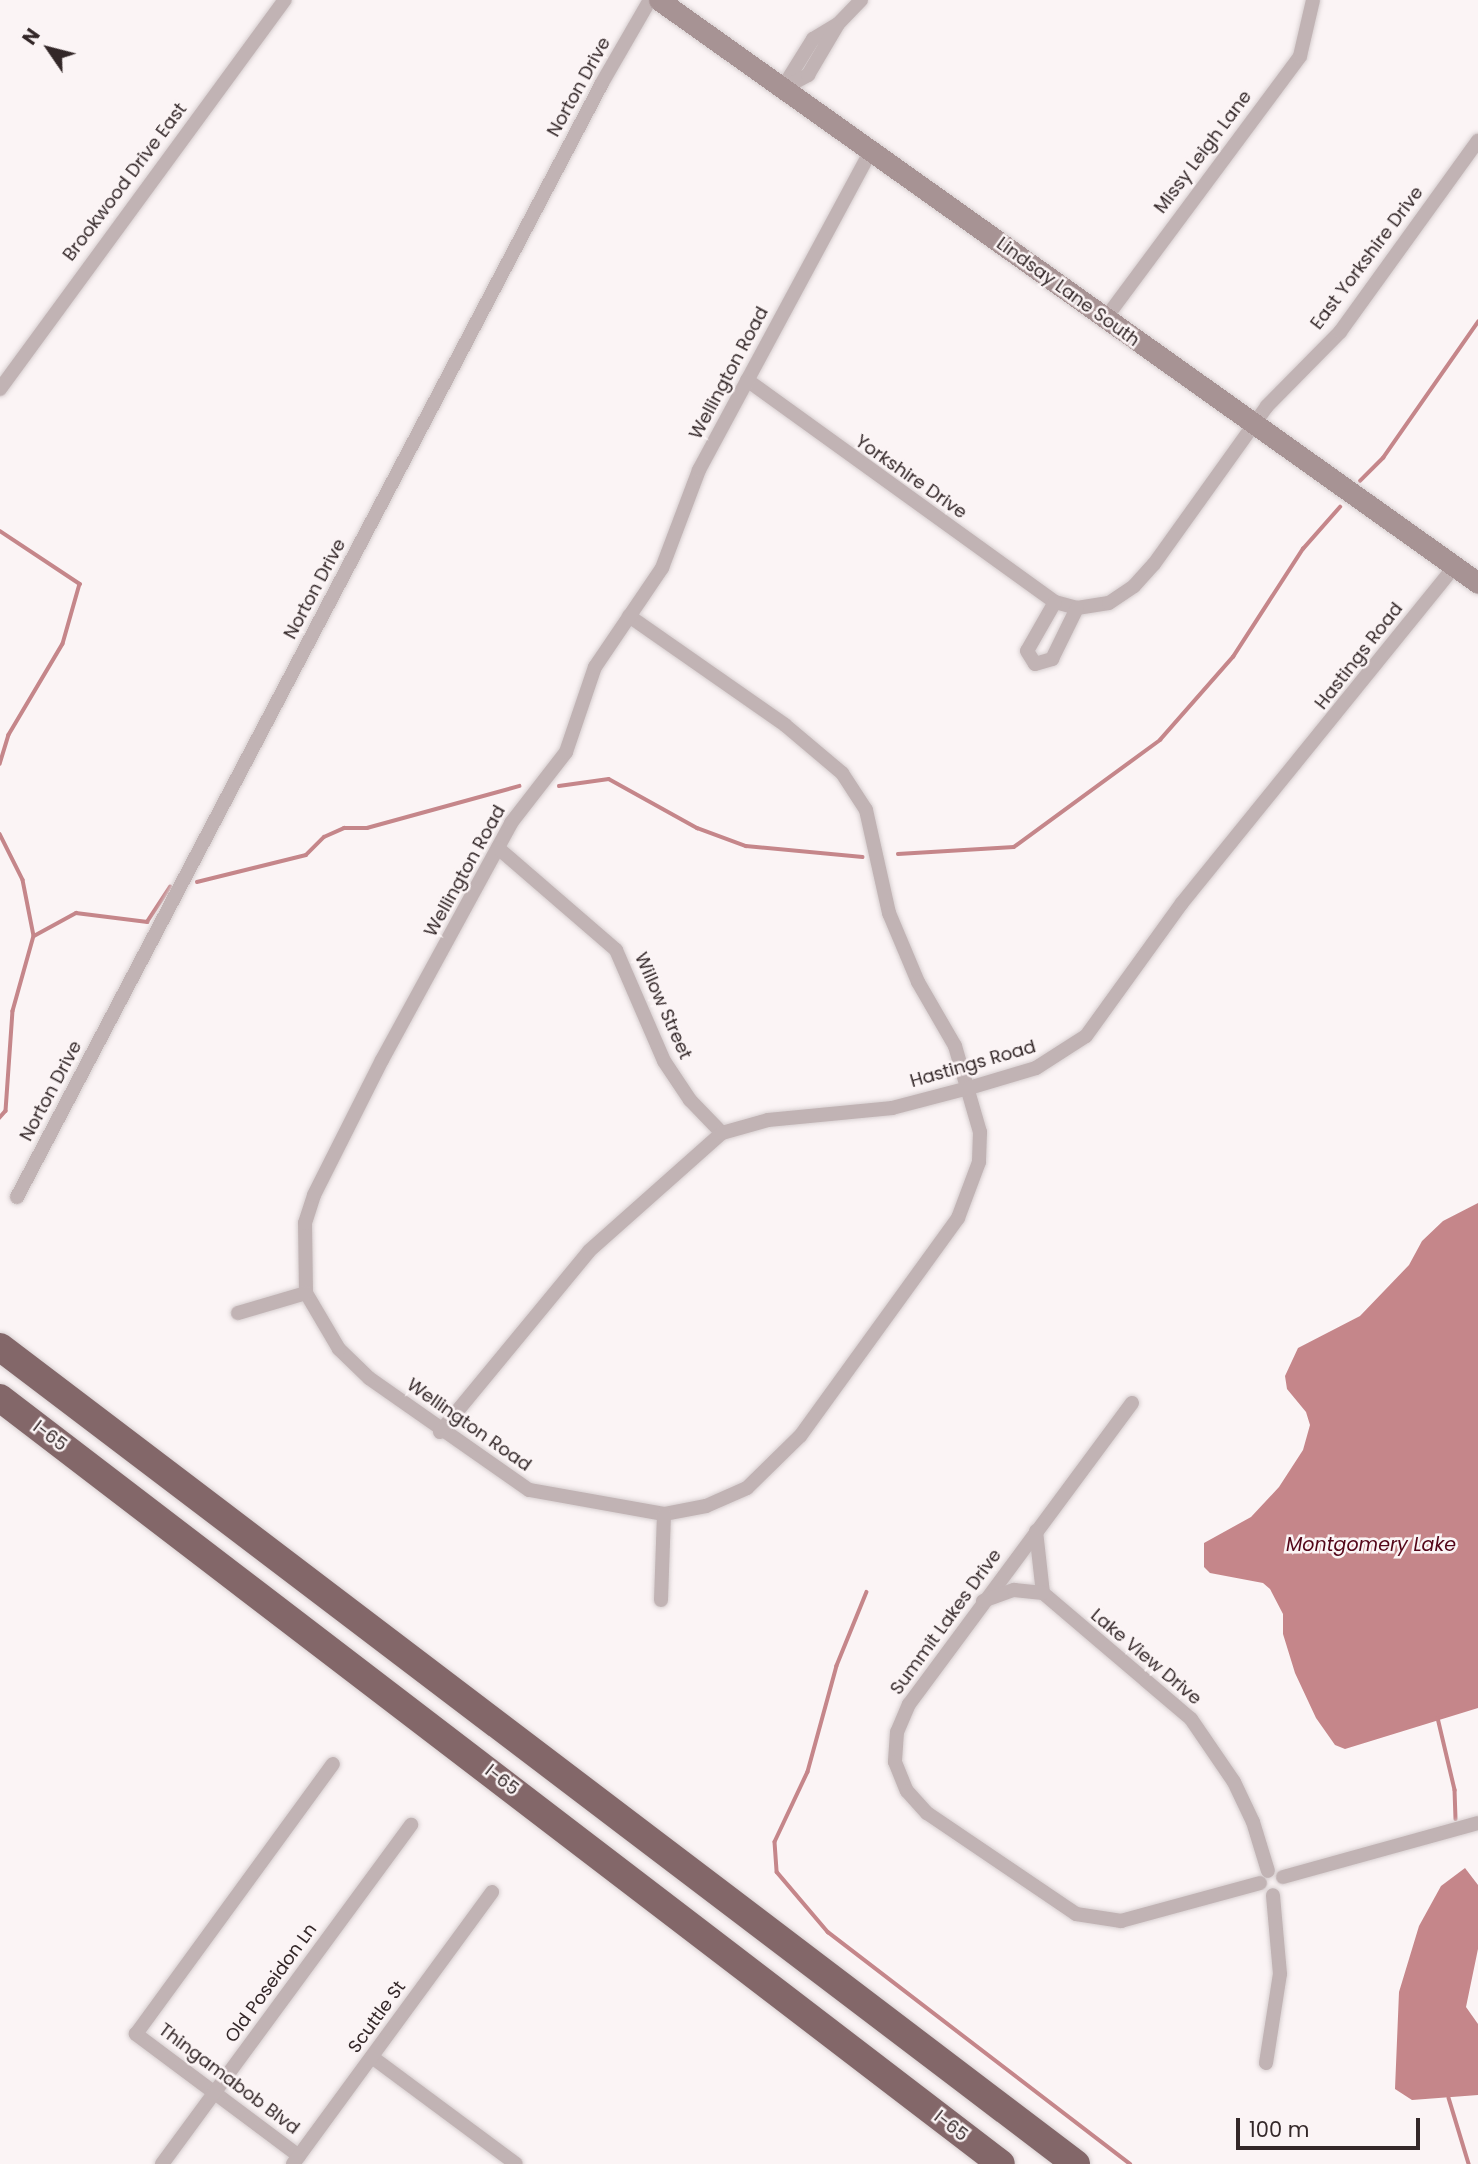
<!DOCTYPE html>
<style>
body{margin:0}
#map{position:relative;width:1478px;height:2164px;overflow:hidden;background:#fbf4f5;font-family:Poppins,sans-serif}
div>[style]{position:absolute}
.water>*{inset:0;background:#c5868a}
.stream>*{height:3.5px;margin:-1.75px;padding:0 1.75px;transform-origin:1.75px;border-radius:1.75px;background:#c5868a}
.roads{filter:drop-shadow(0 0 2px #d7cfd0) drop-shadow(0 0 2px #d7cfd0)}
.street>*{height:14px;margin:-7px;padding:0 7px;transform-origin:7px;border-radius:7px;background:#c1b3b4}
.secondary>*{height:21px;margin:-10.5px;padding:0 10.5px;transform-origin:10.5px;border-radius:10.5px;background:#a79394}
.highway>*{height:28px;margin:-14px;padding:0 14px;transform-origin:14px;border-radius:14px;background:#836769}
span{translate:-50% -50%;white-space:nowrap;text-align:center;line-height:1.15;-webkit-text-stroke:5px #fbf4f5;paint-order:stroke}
.street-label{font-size:18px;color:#332728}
.water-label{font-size:19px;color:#530518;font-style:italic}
.north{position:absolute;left:14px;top:14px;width:70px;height:70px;-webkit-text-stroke:5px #fbf4f5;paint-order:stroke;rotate:305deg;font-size:19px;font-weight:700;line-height:28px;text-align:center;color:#332728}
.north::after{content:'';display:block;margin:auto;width:24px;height:32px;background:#332728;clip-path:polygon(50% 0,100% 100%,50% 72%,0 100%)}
.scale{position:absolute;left:1236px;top:2118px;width:184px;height:32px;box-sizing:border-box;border:4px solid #332728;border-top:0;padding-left:9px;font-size:21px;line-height:24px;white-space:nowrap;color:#332728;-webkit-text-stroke:5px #fbf4f5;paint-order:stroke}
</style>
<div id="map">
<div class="water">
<i style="clip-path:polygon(1478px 1203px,1478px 1708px,1345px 1749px,1335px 1745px,1316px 1718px,1295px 1673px,1283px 1634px,1283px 1614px,1270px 1589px,1263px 1583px,1210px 1573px,1204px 1567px,1204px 1543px,1251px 1517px,1279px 1487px,1303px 1450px,1310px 1425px,1306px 1412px,1287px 1389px,1285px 1376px,1298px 1348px,1360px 1316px,1409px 1265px,1422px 1241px,1443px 1221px)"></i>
<i style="clip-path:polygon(1465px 1868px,1478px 1885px,1478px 1949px,1466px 2007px,1478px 2024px,1478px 2095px,1412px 2100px,1395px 2089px,1399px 1992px,1419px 1926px,1441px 1886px)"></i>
</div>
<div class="stream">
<i style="left:1360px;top:481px;width:33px;rotate:-45deg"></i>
<i style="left:1383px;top:458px;width:166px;rotate:-55.1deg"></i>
<i style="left:0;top:531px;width:96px;rotate:33.5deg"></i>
<i style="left:80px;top:584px;width:62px;rotate:105.8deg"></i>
<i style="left:63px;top:644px;width:106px;rotate:120.7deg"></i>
<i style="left:9px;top:735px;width:30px;rotate:107deg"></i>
<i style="left:559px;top:786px;width:50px;rotate:-8deg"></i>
<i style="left:609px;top:779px;width:101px;rotate:29.1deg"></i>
<i style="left:697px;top:828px;width:52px;rotate:20.2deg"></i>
<i style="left:746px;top:846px;width:117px;rotate:5.4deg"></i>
<i style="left:0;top:834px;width:51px;rotate:63.4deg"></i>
<i style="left:23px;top:880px;width:57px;rotate:78.9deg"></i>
<i style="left:34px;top:936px;width:78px;rotate:105.6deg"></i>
<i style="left:13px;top:1011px;width:100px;rotate:94deg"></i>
<i style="left:6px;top:1111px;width:9px;rotate:131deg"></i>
<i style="left:898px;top:854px;width:116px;rotate:-3.5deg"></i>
<i style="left:1014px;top:847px;width:181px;rotate:-36.2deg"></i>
<i style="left:1160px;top:740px;width:111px;rotate:-48.7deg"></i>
<i style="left:1233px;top:657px;width:129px;rotate:-57.1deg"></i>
<i style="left:1303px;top:549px;width:56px;rotate:-48.6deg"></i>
<i style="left:197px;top:882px;width:112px;rotate:-13.9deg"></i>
<i style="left:306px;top:855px;width:25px;rotate:-45deg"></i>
<i style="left:324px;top:837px;width:22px;rotate:-24deg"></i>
<i style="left:344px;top:828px;width:23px"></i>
<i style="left:367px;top:828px;width:158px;rotate:-15.4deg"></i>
<i style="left:34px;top:936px;width:48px;rotate:-28.7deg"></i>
<i style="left:76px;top:913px;width:72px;rotate:7.2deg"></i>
<i style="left:147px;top:922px;width:42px;rotate:-56.7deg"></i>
<i style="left:867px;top:1592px;width:80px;rotate:112.1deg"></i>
<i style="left:837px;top:1666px;width:110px;rotate:105.3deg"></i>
<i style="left:808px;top:1772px;width:77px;rotate:115.2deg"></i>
<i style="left:775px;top:1842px;width:30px;rotate:86deg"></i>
<i style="left:777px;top:1872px;width:79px;rotate:49.6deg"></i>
<i style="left:828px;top:1932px;width:381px;rotate:37.5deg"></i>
<i style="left:1438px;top:1718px;width:74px;rotate:76.7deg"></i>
<i style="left:1455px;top:1790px;width:29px;rotate:88deg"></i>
<i style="left:1449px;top:2098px;width:69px;rotate:73.1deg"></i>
</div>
<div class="roads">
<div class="street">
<i style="left:782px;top:89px;width:59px;rotate:-58.2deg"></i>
<i style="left:813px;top:39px;width:29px;rotate:-31deg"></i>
<i style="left:838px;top:24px;width:33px;rotate:-46deg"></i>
<i style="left:782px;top:89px;width:30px;rotate:-28deg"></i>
<i style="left:808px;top:75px;width:59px;rotate:-59.5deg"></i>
<i style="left:1105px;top:319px;width:327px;rotate:-53.4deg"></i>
<i style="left:1300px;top:56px;width:57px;rotate:-76.9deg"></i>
<i style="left:747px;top:380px;width:380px;rotate:35.8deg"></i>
<i style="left:1055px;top:602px;width:23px;rotate:15deg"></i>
<i style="left:1077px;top:608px;width:32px;rotate:-9deg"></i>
<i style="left:1109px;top:603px;width:30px;rotate:-34deg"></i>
<i style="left:1134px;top:586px;width:30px;rotate:-48deg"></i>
<i style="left:1154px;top:564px;width:194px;rotate:-54.4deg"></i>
<i style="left:1267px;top:406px;width:104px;rotate:-45.4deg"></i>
<i style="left:1340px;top:332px;width:236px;rotate:-54.2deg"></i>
<i style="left:0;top:389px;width:482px;rotate:-53.8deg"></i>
<i style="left:1055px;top:602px;width:56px;rotate:119.7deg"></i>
<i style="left:1027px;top:651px;width:15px;rotate:58deg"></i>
<i style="left:1035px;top:664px;width:18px;rotate:-16deg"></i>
<i style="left:1052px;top:659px;width:57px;rotate:-63.9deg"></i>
<i style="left:629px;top:616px;width:190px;rotate:34.9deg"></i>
<i style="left:785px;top:725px;width:75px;rotate:40.1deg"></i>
<i style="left:842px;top:773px;width:44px;rotate:57deg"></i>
<i style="left:866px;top:810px;width:106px;rotate:77.4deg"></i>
<i style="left:889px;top:913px;width:75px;rotate:67.2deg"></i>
<i style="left:918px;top:982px;width:74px;rotate:60deg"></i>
<i style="left:955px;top:1046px;width:90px;rotate:73.8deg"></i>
<i style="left:980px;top:1132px;width:30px;rotate:92deg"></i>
<i style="left:979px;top:1162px;width:60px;rotate:110.6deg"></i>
<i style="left:958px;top:1218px;width:269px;rotate:125.9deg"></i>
<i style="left:800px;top:1436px;width:74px;rotate:135.5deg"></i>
<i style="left:747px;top:1488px;width:45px;rotate:156.3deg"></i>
<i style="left:706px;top:1506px;width:43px;rotate:169.2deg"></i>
<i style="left:664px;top:1514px;width:137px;rotate:-169.9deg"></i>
<i style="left:529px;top:1490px;width:195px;rotate:-145deg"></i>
<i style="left:369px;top:1378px;width:42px;rotate:-136deg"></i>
<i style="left:339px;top:1349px;width:65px;rotate:-120.5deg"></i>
<i style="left:306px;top:1293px;width:70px;rotate:-90.8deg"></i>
<i style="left:305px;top:1223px;width:29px;rotate:-72deg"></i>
<i style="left:314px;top:1195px;width:151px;rotate:-63.3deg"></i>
<i style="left:382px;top:1060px;width:270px;rotate:-61.4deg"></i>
<i style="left:511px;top:823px;width:90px;rotate:-52.2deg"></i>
<i style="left:566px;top:752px;width:90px;rotate:-71.2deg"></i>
<i style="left:595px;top:667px;width:120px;rotate:-55.9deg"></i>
<i style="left:662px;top:568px;width:105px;rotate:-69.3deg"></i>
<i style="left:699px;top:470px;width:362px;rotate:-61.7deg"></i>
<i style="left:498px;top:848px;width:156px;rotate:40.8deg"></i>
<i style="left:616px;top:950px;width:121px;rotate:66.6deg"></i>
<i style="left:664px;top:1061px;width:47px;rotate:56.3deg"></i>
<i style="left:690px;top:1100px;width:46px;rotate:45.9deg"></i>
<i style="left:17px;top:1197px;width:1258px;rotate:-62.29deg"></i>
<i style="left:602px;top:83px;width:96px;rotate:-60deg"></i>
<i style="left:238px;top:1313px;width:71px;rotate:-16.4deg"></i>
<i style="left:1132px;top:1403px;width:375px;rotate:126.5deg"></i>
<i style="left:909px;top:1704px;width:30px;rotate:113deg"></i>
<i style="left:897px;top:1732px;width:30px;rotate:94deg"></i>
<i style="left:895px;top:1762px;width:31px;rotate:68deg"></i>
<i style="left:907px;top:1791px;width:30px;rotate:48deg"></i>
<i style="left:927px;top:1813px;width:180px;rotate:34.1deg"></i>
<i style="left:1076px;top:1914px;width:46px;rotate:8.8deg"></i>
<i style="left:1121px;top:1921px;width:144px;rotate:-15.3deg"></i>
<i style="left:440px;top:1432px;width:234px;rotate:-50.5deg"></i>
<i style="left:589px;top:1251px;width:178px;rotate:-41.6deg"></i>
<i style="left:722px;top:1133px;width:48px;rotate:-15.8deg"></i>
<i style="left:768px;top:1120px;width:125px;rotate:-5.5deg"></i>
<i style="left:892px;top:1108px;width:80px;rotate:-14.6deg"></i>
<i style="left:969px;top:1088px;width:70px;rotate:-16.6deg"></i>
<i style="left:1036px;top:1068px;width:59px;rotate:-32.6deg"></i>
<i style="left:1086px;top:1036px;width:164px;rotate:-54.2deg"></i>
<i style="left:1182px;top:903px;width:432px;rotate:-51deg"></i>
<i style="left:1036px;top:1531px;width:62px;rotate:83.6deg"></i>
<i style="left:1043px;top:1593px;width:194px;rotate:40.4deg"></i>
<i style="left:1191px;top:1719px;width:76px;rotate:55.7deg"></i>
<i style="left:1234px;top:1782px;width:44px;rotate:64.6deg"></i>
<i style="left:1253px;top:1822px;width:51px;rotate:73deg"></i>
<i style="left:661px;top:1600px;width:86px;rotate:-88deg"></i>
<i style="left:983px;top:1601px;width:33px;rotate:-20deg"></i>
<i style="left:1014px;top:1590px;width:29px;rotate:6deg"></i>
<i style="left:1283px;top:1877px;width:202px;rotate:-15.5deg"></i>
<i style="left:372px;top:2057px;width:179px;rotate:36.6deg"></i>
<i style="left:1266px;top:2063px;width:90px;rotate:-81.1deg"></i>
<i style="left:1280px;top:1974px;width:79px;rotate:-95.1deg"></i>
<i style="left:299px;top:2156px;width:204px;rotate:-143.2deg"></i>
<i style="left:136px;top:2034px;width:334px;rotate:-53.9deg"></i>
<i style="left:162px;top:2164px;width:421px;rotate:-53.7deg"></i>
<i style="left:293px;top:2164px;width:337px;rotate:-53.8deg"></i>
</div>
<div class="secondary">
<i style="left:659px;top:0;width:1005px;rotate:35.44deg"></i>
</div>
<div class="highway">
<i style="left:0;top:1347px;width:1351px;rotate:37.21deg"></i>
<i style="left:0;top:1398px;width:1260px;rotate:37.42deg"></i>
</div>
</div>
<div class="street-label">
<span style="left:579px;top:87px;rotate:-61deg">Norton Drive</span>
<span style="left:1203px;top:152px;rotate:-53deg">Missy Leigh Lane</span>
<span style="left:125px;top:182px;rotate:-53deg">Brookwood Drive East</span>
<span style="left:1367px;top:258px;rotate:-53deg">East Yorkshire Drive</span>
<span style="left:1068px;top:292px;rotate:36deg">Lindsay Lane South</span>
<span style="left:729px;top:373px;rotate:-62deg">Wellington Road</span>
<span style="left:911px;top:477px;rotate:35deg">Yorkshire Drive</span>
<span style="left:315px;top:589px;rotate:-62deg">Norton Drive</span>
<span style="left:1359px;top:656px;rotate:-52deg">Hastings Road</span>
<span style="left:465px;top:871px;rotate:-61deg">Wellington Road</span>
<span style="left:663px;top:1006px;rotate:66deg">Willow Street</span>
<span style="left:973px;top:1064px;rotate:-16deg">Hastings Road</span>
<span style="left:51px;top:1091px;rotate:-62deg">Norton Drive</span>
<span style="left:469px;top:1425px;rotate:35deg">Wellington Road</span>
<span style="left:50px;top:1436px;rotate:37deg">I-65</span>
<span style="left:946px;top:1622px;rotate:-54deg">Summit Lakes Drive</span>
<span style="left:1146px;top:1657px;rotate:40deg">Lake View Drive</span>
<span style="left:502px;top:1780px;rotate:38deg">I-65</span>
<span style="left:271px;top:1983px;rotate:-54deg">Old Poseidon Ln</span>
<span style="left:377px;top:2017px;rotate:-54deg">Scuttle St</span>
<span style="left:229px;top:2079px;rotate:37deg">Thingamabob Blvd</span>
<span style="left:951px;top:2126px;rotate:38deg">I-65</span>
</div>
<div class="water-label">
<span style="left:1371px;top:1545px">Montgomery Lake</span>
</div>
<div class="north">N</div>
<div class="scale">100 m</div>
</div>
